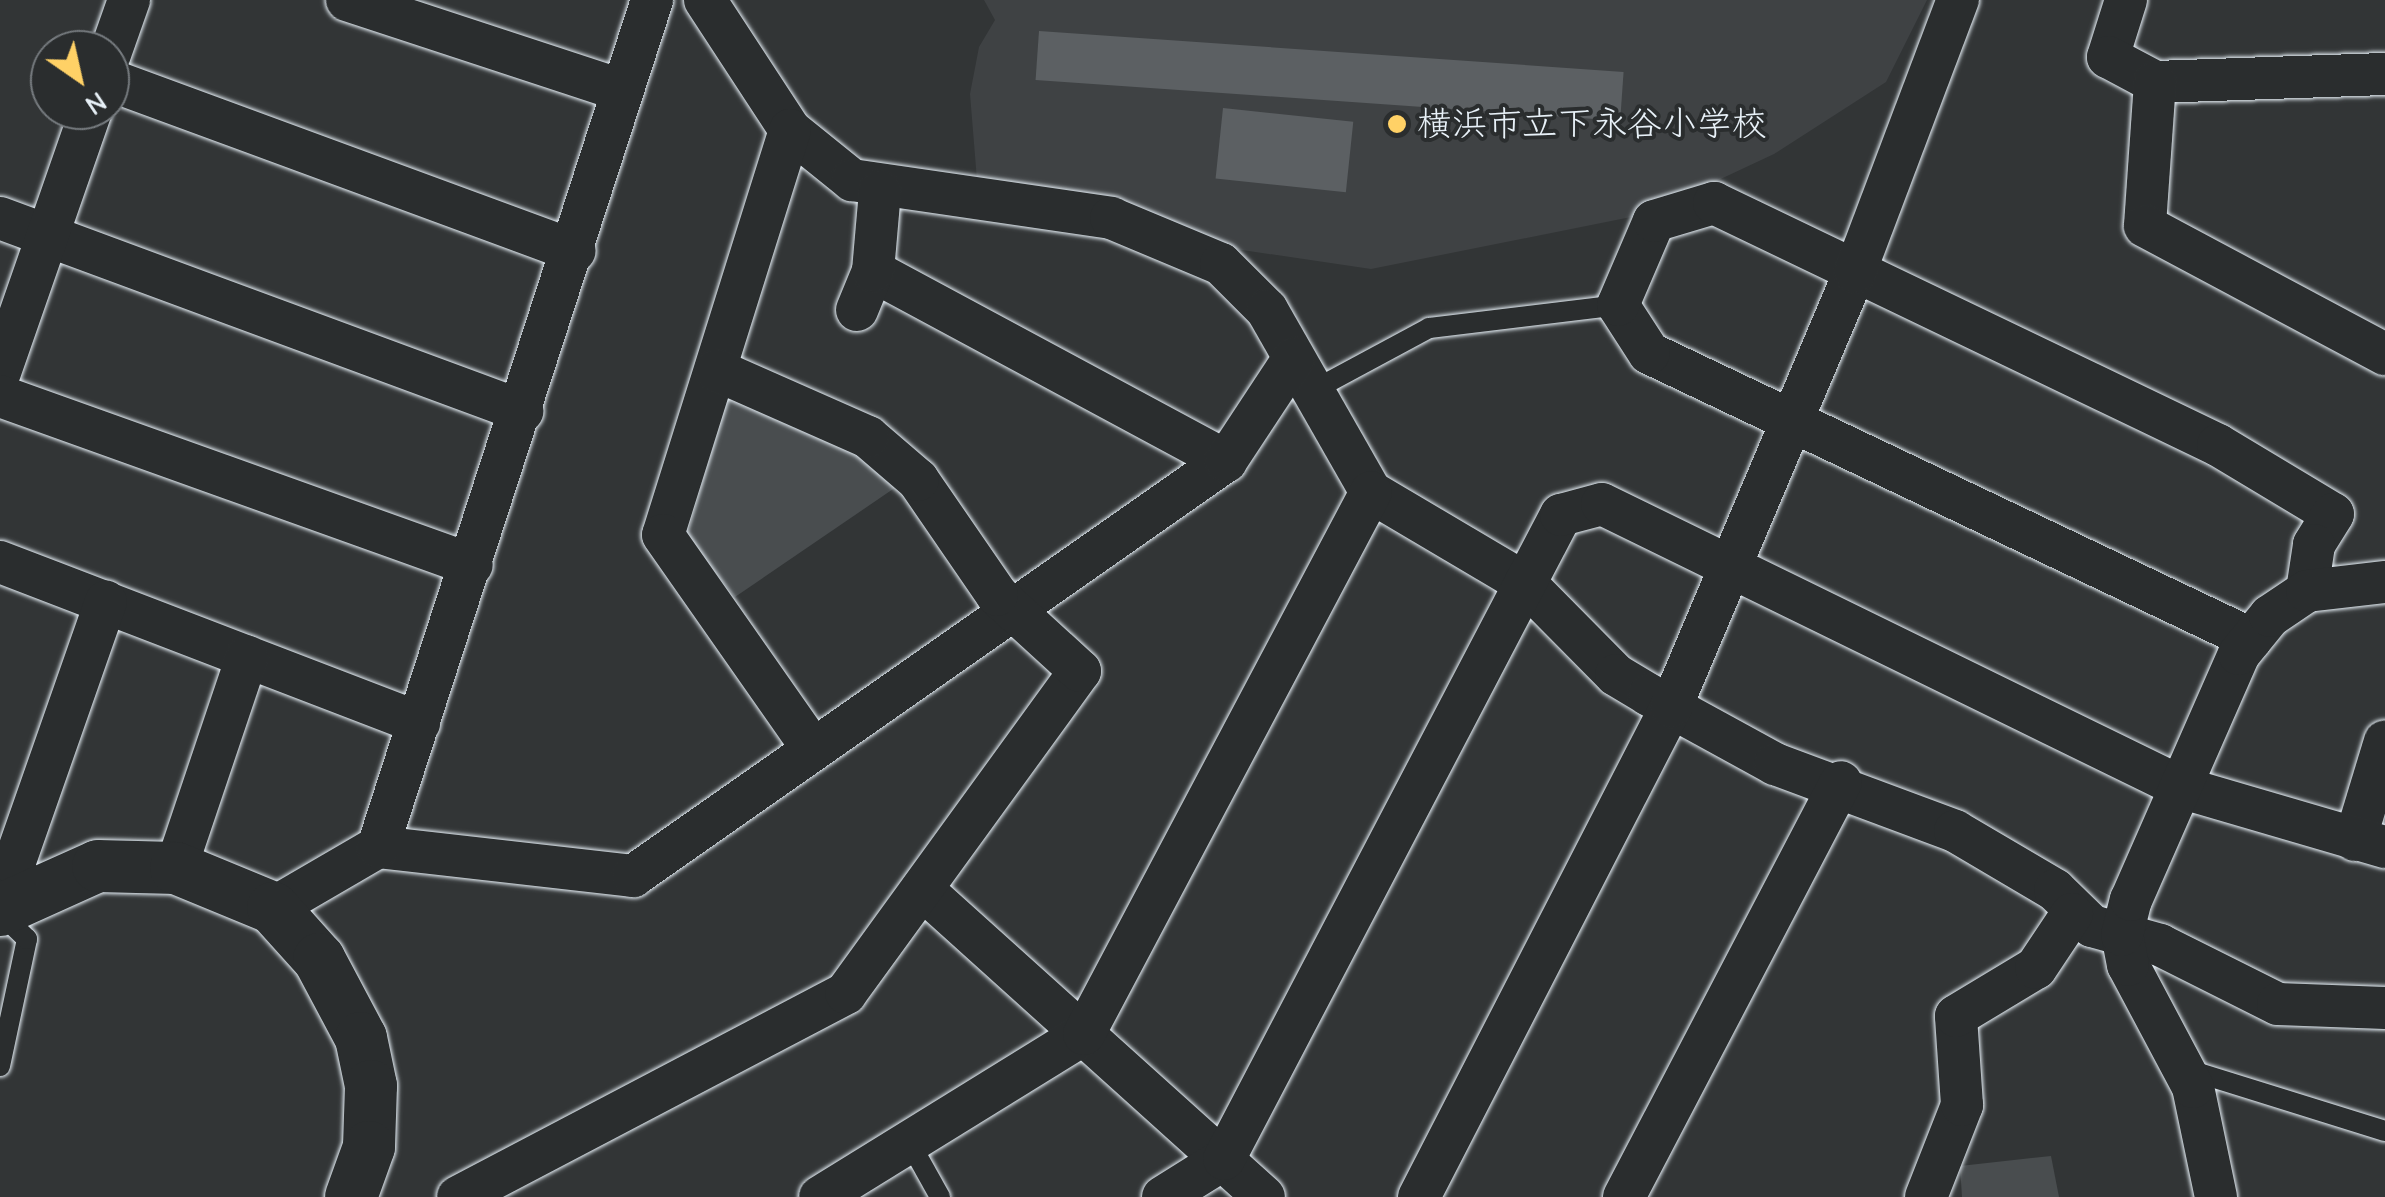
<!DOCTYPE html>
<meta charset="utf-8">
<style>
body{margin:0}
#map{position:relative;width:2385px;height:1197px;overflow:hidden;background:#323536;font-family:"Comic Neue","Klee One",sans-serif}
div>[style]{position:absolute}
.built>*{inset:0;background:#3f4244}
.green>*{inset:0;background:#494d4f}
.building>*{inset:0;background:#5c6063;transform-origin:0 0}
.roads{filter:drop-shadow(0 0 2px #e8f1f8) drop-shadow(0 0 2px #e8f1f8)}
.service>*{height:20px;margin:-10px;padding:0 10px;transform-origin:10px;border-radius:10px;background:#2a2d2e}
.minor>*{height:42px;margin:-21px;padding:0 21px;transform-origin:21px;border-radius:21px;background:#2a2d2e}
.tertiary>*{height:52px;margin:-26px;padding:0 26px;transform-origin:26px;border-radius:26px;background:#2a2d2e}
.dots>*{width:28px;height:28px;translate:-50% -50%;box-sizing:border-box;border:5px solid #2a2d2e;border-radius:50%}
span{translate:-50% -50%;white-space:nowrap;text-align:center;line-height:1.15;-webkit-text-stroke:8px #2a2d2e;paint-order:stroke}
.poi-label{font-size:35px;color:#e8f1f8}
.left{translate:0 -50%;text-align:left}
.north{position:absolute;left:30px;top:30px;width:100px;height:100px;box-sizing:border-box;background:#2a2d2e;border:2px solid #767b7f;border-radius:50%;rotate:146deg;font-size:28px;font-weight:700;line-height:40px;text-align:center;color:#e8f1f8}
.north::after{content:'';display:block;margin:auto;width:35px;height:45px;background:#ffd166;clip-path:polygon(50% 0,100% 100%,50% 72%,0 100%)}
</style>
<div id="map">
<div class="built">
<i style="clip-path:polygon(984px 0,1927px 0,1886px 82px,1774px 154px,1646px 214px,1371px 269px,1222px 247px,977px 180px,970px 94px,979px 47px,995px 20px)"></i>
</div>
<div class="green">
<i style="clip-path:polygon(746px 393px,862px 453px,899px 485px,735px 597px,687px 536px,727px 399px)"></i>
<i style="clip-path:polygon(2051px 1156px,2059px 1197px,1962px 1197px,1960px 1166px)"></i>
</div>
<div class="building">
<i style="left:1039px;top:31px;width:586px;height:49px;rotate:4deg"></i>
<i style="left:1223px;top:108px;width:131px;height:71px;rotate:6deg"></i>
</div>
<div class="roads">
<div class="service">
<i style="left:1312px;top:391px;width:133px;rotate:-28.3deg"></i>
<i style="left:1429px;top:328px;width:190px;rotate:-6.9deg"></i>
<i style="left:0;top:1066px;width:130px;rotate:-78deg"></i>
<i style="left:27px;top:939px;width:36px;rotate:-136deg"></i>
<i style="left:2186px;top:1069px;width:208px;rotate:17.3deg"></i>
<i style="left:910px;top:1143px;width:62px;rotate:60.9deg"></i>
</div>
<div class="minor">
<i style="left:347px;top:0;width:288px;rotate:18.2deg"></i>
<i style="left:705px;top:0;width:155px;rotate:56.8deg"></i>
<i style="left:790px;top:130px;width:80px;rotate:38.9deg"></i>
<i style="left:852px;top:180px;width:262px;rotate:8.3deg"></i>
<i style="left:1111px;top:218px;width:119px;rotate:22.7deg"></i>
<i style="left:1221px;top:264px;width:65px;rotate:45deg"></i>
<i style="left:1267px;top:310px;width:210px;rotate:60.3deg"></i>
<i style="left:1371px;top:492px;width:179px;rotate:30.6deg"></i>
<i style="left:1525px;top:583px;width:129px;rotate:45.3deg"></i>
<i style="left:1616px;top:675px;width:39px;rotate:31deg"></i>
<i style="left:1649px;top:695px;width:144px;rotate:28.7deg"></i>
<i style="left:1775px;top:764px;width:192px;rotate:20.4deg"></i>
<i style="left:1955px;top:831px;width:116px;rotate:30.5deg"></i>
<i style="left:2055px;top:890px;width:52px;rotate:44.2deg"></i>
<i style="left:2092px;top:926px;width:71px;rotate:15.6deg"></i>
<i style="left:2160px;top:945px;width:132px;rotate:26.6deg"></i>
<i style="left:2278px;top:1004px;width:107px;rotate:2.1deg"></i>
<i style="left:2126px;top:0;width:60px;rotate:107.5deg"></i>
<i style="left:2108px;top:57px;width:53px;rotate:28deg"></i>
<i style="left:2155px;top:82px;width:230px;rotate:-2deg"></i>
<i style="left:110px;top:54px;width:57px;rotate:-70.6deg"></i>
<i style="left:110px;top:80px;width:495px;rotate:20.2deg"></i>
<i style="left:2155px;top:82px;width:144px;rotate:94deg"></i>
<i style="left:2145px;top:226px;width:272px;rotate:28.1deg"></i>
<i style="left:790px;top:130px;width:424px;rotate:107.4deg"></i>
<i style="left:663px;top:535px;width:260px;rotate:55deg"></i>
<i style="left:0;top:218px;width:557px;rotate:20.29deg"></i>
<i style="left:873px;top:271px;width:401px;rotate:28.3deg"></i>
<i style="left:857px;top:310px;width:42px;rotate:-67.7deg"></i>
<i style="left:873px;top:271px;width:80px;rotate:-85deg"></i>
<i style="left:0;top:372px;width:277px;rotate:-70.8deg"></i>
<i style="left:0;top:396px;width:501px;rotate:19.7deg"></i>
<i style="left:0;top:562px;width:449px;rotate:21deg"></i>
<i style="left:2251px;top:639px;width:666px;rotate:-154.59deg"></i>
<i style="left:1649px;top:353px;width:57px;rotate:-122.9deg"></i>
<i style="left:1618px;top:305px;width:91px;rotate:-66.8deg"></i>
<i style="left:1654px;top:221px;width:63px;rotate:-16.7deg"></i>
<i style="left:1714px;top:203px;width:559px;rotate:25.65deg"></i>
<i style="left:2218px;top:445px;width:134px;rotate:31deg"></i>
<i style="left:2333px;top:514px;width:36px;rotate:122deg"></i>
<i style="left:2314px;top:545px;width:47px;rotate:98.7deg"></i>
<i style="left:2355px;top:840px;width:103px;rotate:-73.1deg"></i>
<i style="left:378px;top:847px;width:257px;rotate:6.5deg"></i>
<i style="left:633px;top:876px;width:724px;rotate:-34.99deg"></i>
<i style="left:1226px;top:461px;width:123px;rotate:-56.6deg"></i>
<i style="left:176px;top:868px;width:223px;rotate:-71.4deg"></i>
<i style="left:922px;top:889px;width:460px;rotate:42deg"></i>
<i style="left:23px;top:897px;width:34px;rotate:-105deg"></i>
<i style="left:14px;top:864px;width:278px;rotate:-70.7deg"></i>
<i style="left:273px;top:908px;width:121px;rotate:-30.2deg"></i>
<i style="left:378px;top:847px;width:890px;rotate:-72.07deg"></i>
<i style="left:458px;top:1197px;width:438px;rotate:-27.7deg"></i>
<i style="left:846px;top:993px;width:398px;rotate:-54deg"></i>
<i style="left:1080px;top:671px;width:113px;rotate:-137.5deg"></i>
<i style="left:997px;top:595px;width:140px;rotate:-124.5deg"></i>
<i style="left:918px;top:480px;width:66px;rotate:-139.3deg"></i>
<i style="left:868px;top:437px;width:166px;rotate:-156.2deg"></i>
<i style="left:820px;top:1197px;width:310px;rotate:-31.7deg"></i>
<i style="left:1084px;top:1034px;width:613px;rotate:-62.1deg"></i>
<i style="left:1163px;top:1197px;width:72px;rotate:-31.9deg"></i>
<i style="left:1224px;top:1159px;width:727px;rotate:-62.38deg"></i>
<i style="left:1561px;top:515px;width:42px;rotate:-15deg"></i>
<i style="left:1602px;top:504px;width:647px;rotate:26.05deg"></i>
<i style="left:2183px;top:788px;width:210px;rotate:16.3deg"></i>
<i style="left:1419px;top:1197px;width:551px;rotate:-62.78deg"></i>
<i style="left:1671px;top:707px;width:472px;rotate:-67.1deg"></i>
<i style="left:1855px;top:272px;width:291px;rotate:-69.3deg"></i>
<i style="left:1624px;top:1197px;width:468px;rotate:-62.4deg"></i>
<i style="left:1926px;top:1197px;width:99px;rotate:-68.6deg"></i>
<i style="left:1962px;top:1105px;width:89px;rotate:-93.9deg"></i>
<i style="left:1956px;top:1016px;width:93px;rotate:-31deg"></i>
<i style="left:2036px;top:968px;width:65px;rotate:-56.3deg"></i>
<i style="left:2216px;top:1197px;width:112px;rotate:-101.8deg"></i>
<i style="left:2193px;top:1087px;width:138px;rotate:-118deg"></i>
<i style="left:2128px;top:965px;width:31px;rotate:-101deg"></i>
<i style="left:2122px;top:935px;width:36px;rotate:-76deg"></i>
<i style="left:2131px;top:900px;width:269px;rotate:-66.3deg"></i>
<i style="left:2239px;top:654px;width:49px;rotate:-50.8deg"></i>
<i style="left:2270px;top:616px;width:45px;rotate:-34deg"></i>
<i style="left:2307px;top:591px;width:79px;rotate:-6.6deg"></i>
</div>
<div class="tertiary">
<i style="left:0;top:910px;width:107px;rotate:-24.2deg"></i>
<i style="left:98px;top:866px;width:78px;rotate:1.5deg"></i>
<i style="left:176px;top:868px;width:105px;rotate:22.4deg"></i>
<i style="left:273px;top:908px;width:69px;rotate:48deg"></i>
<i style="left:319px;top:959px;width:89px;rotate:62deg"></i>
<i style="left:361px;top:1038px;width:49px;rotate:78.2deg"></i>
<i style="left:371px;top:1086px;width:61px;rotate:91.9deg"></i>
<i style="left:369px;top:1147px;width:53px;rotate:109.8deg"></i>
</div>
</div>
<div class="dots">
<i style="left:1397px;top:124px;background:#ffd166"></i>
</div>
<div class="poi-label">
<span class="left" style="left:1417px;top:124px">横浜市立下永谷小学校</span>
</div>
<div class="north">N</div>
</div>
